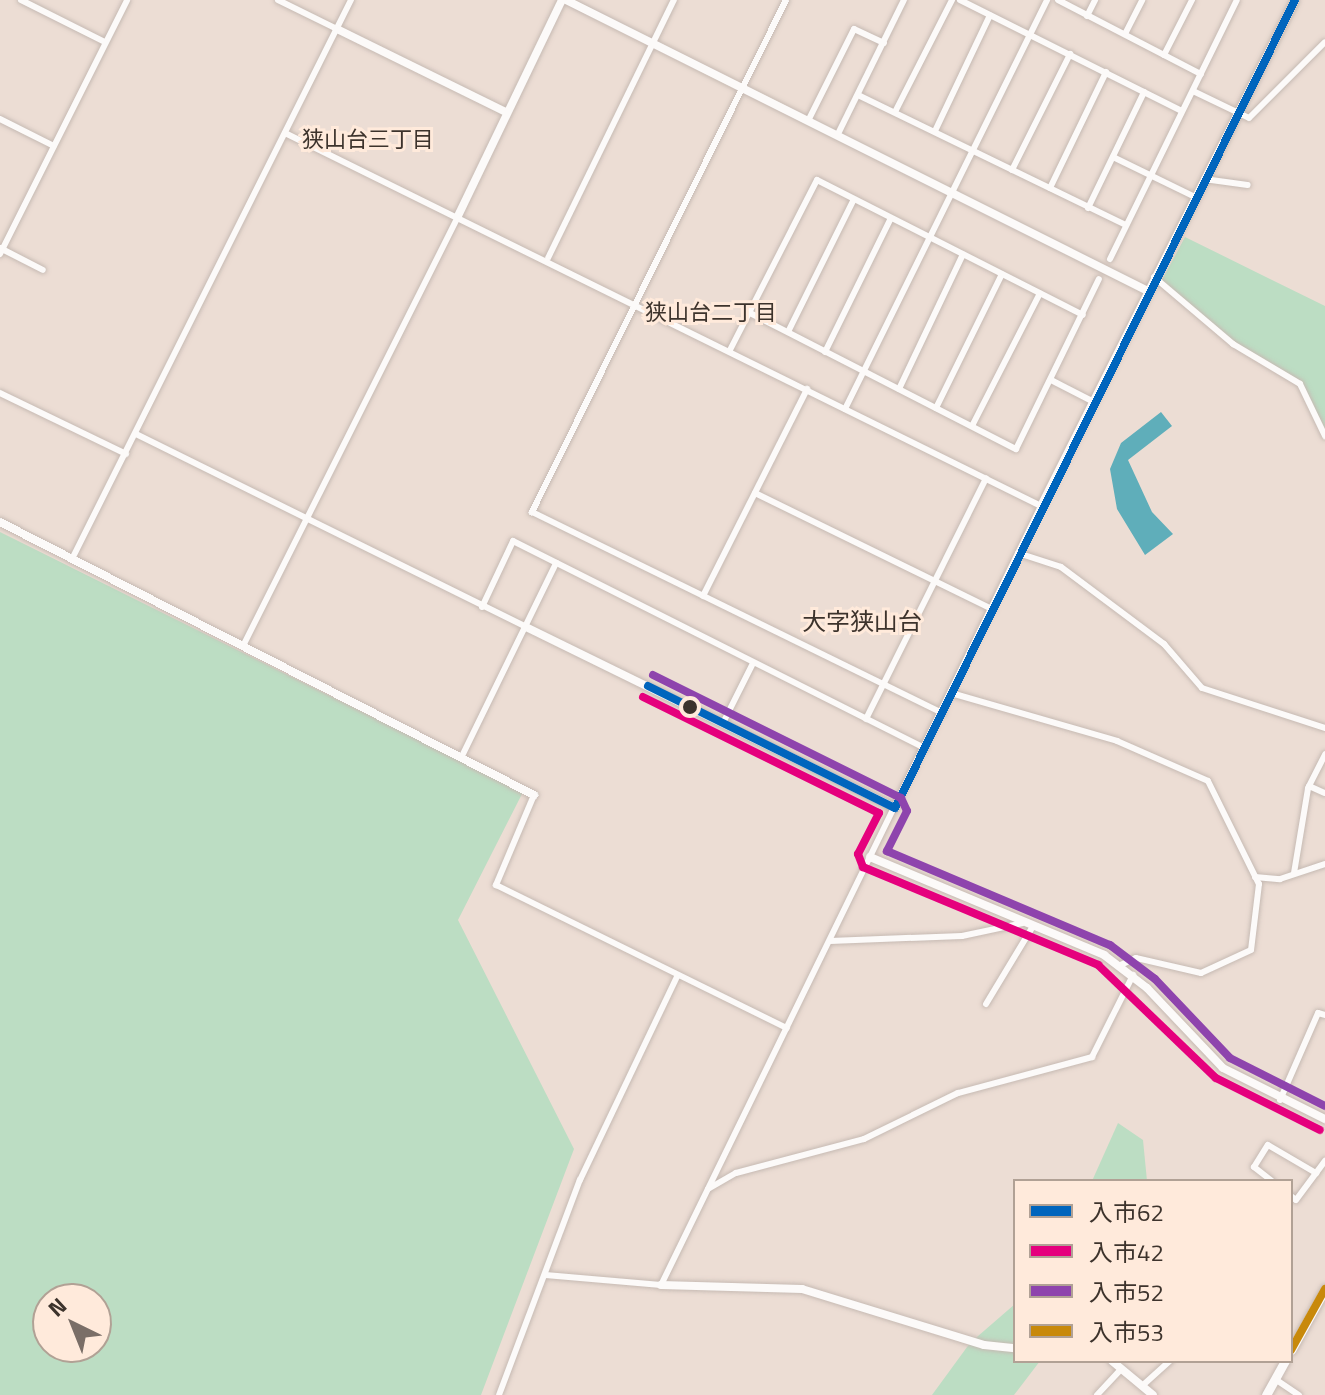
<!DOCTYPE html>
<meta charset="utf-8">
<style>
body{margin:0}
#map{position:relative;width:1325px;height:1395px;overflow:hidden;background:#ecddd4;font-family:"Titillium Web","Noto Sans JP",sans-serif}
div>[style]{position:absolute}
.green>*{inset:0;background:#bcddc3}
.water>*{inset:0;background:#5faeba}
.roads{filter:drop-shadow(0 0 2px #c6bab3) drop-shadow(0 0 2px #c6bab3)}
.minor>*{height:6px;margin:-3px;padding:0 3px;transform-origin:3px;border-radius:3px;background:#fcfaf9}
.tertiary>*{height:8px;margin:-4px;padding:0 4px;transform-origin:4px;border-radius:4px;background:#fcfaf9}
.secondary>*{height:9px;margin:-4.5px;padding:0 4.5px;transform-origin:4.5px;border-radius:4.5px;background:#fcfaf9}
.bus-1>*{height:8px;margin:-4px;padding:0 4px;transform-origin:4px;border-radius:4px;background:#0065bd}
.bus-2>*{height:8px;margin:-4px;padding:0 4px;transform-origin:4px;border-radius:4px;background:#e5007d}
.bus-3>*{height:8px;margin:-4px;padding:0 4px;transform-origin:4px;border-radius:4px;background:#8e44ad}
.bus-4>*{height:8px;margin:-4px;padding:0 4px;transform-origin:4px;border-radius:4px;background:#c8890b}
.dots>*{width:22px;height:22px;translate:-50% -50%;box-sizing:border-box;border:4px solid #ffeadb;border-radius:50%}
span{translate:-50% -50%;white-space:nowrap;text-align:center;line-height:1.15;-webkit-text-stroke:6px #ffeadb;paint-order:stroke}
.neighbourhood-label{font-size:22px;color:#3d332c}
.quarter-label{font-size:24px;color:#3d332c}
.legend{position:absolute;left:1013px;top:1179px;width:280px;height:184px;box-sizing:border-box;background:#ffeadb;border:2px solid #b1a195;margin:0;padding:10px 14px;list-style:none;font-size:24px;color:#3d332c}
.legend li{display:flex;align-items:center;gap:16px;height:40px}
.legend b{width:40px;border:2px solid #b1a195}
.north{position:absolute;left:32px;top:1283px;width:80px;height:80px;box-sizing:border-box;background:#ffeadb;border:2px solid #b1a195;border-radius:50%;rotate:317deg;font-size:22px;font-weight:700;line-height:32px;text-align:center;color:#3d332c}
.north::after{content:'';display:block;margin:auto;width:28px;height:36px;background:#7a6e67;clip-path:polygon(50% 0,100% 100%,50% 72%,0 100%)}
</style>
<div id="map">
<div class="green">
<i style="clip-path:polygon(1185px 237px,1325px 306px,1325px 429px,1301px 383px,1233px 343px,1162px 280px)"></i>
<i style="clip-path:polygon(evenodd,0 532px,523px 792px,458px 920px,574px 1149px,481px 1395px,0 1395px,0 532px,48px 1299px,96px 1299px,96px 1347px,48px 1347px,48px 1299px)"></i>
<i style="clip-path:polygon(1118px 1123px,1143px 1140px,1147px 1181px,1092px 1181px)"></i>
<i style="clip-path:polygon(1015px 1304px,1015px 1361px,1040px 1361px,1014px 1395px,932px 1395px,970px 1343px)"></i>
</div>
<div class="water">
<i style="clip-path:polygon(1161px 412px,1172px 426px,1128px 460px,1152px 512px,1173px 534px,1145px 555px,1117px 509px,1110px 469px,1121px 443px)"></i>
</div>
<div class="roads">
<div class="minor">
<i style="left:21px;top:0;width:94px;rotate:26.6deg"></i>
<i style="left:278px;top:0;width:66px;rotate:26.2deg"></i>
<i style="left:786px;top:0;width:572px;rotate:116.39deg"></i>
<i style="left:532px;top:512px;width:457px;rotate:26.1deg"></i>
<i style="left:960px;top:0;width:248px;rotate:26.6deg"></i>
<i style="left:1058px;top:0;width:161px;rotate:27.4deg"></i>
<i style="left:1087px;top:16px;width:18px;rotate:-63deg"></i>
<i style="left:1125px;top:34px;width:38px;rotate:-63deg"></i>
<i style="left:1164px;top:55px;width:62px;rotate:-63deg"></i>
<i style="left:1193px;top:91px;width:62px;rotate:25.7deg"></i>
<i style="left:1249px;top:118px;width:107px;rotate:-45deg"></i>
<i style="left:858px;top:95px;width:298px;rotate:25.9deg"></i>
<i style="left:895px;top:112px;width:126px;rotate:-63deg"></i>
<i style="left:0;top:119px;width:60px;rotate:26.6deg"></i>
<i style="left:808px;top:121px;width:103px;rotate:-63.4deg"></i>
<i style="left:854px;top:29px;width:33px;rotate:25deg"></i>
<i style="left:935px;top:131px;width:128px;rotate:-64.6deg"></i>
<i style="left:285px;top:133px;width:843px;rotate:26.26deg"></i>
<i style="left:1041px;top:506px;width:867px;rotate:116deg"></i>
<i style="left:661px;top:1285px;width:116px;rotate:-175.1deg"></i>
<i style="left:837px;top:136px;width:152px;rotate:-63.8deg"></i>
<i style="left:1113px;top:157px;width:91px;rotate:26deg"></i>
<i style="left:1012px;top:170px;width:130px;rotate:-63.4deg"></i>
<i style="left:1204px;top:179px;width:44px;rotate:7.8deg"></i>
<i style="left:1050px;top:188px;width:129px;rotate:-64.2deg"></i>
<i style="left:1088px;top:208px;width:129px;rotate:-64.2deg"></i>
<i style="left:0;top:248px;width:48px;rotate:27.1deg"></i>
<i style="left:0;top:254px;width:284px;rotate:-63.4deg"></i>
<i style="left:548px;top:258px;width:287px;rotate:-64deg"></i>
<i style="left:1110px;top:259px;width:288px;rotate:-63.9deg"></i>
<i style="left:1154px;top:277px;width:104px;rotate:40.3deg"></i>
<i style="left:1233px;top:344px;width:78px;rotate:30.8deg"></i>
<i style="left:1300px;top:384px;width:58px;rotate:64.3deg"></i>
<i style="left:750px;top:313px;width:299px;rotate:27.1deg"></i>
<i style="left:1016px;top:449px;width:189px;rotate:-64deg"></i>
<i style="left:788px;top:332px;width:148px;rotate:-63.6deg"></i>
<i style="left:730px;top:350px;width:191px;rotate:-62.9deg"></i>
<i style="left:817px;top:180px;width:298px;rotate:26.9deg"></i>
<i style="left:825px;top:352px;width:149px;rotate:-63.8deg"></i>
<i style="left:1051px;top:380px;width:46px;rotate:27.1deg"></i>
<i style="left:899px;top:389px;width:149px;rotate:-64.6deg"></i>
<i style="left:0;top:393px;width:140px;rotate:25.8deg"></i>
<i style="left:936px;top:408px;width:149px;rotate:-63.8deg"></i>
<i style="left:845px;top:409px;width:456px;rotate:-63.7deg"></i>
<i style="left:972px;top:426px;width:149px;rotate:-62.9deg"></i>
<i style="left:136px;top:434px;width:435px;rotate:26.3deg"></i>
<i style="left:755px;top:493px;width:264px;rotate:26.1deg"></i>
<i style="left:1018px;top:553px;width:45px;rotate:18deg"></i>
<i style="left:1061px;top:567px;width:129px;rotate:36.8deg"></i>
<i style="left:1164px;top:644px;width:58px;rotate:49.2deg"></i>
<i style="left:1202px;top:688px;width:129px;rotate:18deg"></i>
<i style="left:72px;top:559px;width:625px;rotate:-63.48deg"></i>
<i style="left:703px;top:596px;width:232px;rotate:-63.3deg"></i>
<i style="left:482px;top:607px;width:73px;rotate:-64.8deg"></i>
<i style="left:513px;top:541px;width:461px;rotate:26.7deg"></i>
<i style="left:243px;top:646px;width:481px;rotate:-63.4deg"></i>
<i style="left:951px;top:693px;width:173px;rotate:16.1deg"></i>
<i style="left:1117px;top:741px;width:99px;rotate:23.7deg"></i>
<i style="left:1208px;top:781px;width:115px;rotate:63.7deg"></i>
<i style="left:1259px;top:884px;width:66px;rotate:96.9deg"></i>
<i style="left:1251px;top:950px;width:55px;rotate:155.3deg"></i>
<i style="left:1201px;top:973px;width:67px;rotate:-167deg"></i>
<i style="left:1136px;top:958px;width:17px;rotate:156deg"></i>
<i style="left:866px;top:719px;width:269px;rotate:-63.5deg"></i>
<i style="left:723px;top:723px;width:67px;rotate:-63.4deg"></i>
<i style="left:462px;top:756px;width:215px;rotate:-64deg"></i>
<i style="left:1309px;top:786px;width:17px;rotate:24deg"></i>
<i style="left:534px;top:795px;width:98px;rotate:112.9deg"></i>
<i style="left:496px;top:885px;width:324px;rotate:26.2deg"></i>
<i style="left:1294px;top:873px;width:86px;rotate:-80.6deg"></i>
<i style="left:1308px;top:788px;width:38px;rotate:-63deg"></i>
<i style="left:1255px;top:877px;width:25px;rotate:5deg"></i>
<i style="left:1280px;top:879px;width:47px;rotate:-18.4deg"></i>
<i style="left:830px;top:941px;width:132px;rotate:-2.2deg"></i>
<i style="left:962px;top:936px;width:62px;rotate:-12deg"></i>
<i style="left:986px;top:1004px;width:91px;rotate:-58.9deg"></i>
<i style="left:1280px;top:1100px;width:95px;rotate:-66.4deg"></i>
<i style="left:1318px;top:1013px;width:7px;rotate:16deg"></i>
<i style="left:1272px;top:1181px;width:23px;rotate:-142deg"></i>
<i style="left:1254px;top:1167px;width:26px;rotate:-58deg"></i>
<i style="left:1268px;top:1145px;width:56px;rotate:30.3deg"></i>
<i style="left:708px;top:1189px;width:32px;rotate:-30deg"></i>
<i style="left:736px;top:1173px;width:132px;rotate:-14.9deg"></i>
<i style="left:864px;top:1139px;width:105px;rotate:-26.1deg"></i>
<i style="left:958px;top:1093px;width:139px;rotate:-15deg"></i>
<i style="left:1092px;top:1057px;width:92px;rotate:-63.4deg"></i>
<i style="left:1291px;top:1196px;width:6px;rotate:39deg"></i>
<i style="left:1296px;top:1200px;width:49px;rotate:-53.4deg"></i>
<i style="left:1275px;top:1379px;width:29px;rotate:34deg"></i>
<i style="left:1142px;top:1386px;width:38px;rotate:-42deg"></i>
<i style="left:499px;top:1395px;width:230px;rotate:-69.4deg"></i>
<i style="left:580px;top:1180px;width:225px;rotate:-64.5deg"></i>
<i style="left:1097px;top:1395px;width:35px;rotate:-47deg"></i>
</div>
<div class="tertiary">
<i style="left:566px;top:0;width:648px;rotate:26.57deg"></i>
<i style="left:337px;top:29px;width:188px;rotate:26.2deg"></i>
<i style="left:458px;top:216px;width:240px;rotate:-64.3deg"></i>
<i style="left:1041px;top:506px;width:566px;rotate:-63.34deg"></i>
<i style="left:0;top:522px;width:600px;rotate:27.08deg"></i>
<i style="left:526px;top:627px;width:411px;rotate:26.1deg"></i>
<i style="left:870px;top:857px;width:254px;rotate:22.7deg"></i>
<i style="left:1104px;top:955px;width:54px;rotate:37.5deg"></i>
<i style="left:1147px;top:988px;width:110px;rotate:46.5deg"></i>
<i style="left:1223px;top:1068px;width:114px;rotate:26.6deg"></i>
<i style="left:661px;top:1285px;width:141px;rotate:1.6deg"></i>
<i style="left:802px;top:1289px;width:190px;rotate:17.1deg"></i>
<i style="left:984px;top:1345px;width:31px;rotate:6deg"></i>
<i style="left:1112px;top:1361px;width:53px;rotate:39.7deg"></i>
</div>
<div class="secondary">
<i style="left:1291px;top:1350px;width:70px;rotate:-60.9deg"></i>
<i style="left:1266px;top:1395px;width:39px;rotate:-61deg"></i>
</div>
</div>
<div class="bus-1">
<i style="left:648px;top:686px;width:275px;rotate:26.3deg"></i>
<i style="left:895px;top:808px;width:902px;rotate:-63.66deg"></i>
</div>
<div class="bus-2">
<i style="left:643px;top:697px;width:263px;rotate:26.2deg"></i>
<i style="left:879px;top:813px;width:46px;rotate:117.1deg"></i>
<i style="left:858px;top:854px;width:14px;rotate:69deg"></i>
<i style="left:863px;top:867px;width:255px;rotate:22.6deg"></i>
<i style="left:1098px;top:965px;width:163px;rotate:43.8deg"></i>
<i style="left:1216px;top:1078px;width:116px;rotate:26.6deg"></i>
</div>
<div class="bus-3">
<i style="left:653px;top:675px;width:277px;rotate:26.4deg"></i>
<i style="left:901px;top:798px;width:14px;rotate:65deg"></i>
<i style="left:907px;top:811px;width:45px;rotate:116.6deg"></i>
<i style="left:887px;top:851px;width:242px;rotate:22.9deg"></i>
<i style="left:1110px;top:945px;width:56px;rotate:37.1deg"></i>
<i style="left:1155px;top:979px;width:109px;rotate:46.5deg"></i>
<i style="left:1230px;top:1058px;width:106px;rotate:26.8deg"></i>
</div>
<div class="bus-4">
<i style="left:1291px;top:1350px;width:70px;rotate:-60.9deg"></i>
</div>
<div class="dots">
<i style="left:690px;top:707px;background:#3d332c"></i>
</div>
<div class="neighbourhood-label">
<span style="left:368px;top:140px">狭山台三丁目</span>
<span style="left:711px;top:313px">狭山台二丁目</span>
</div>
<div class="quarter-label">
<span style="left:862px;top:622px">大字狭山台</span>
</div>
<ul class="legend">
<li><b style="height:10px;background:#0065bd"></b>入市62</li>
<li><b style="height:10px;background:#e5007d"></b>入市42</li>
<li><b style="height:10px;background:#8e44ad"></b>入市52</li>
<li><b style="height:10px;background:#c8890b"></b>入市53</li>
</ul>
<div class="north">N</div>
</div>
